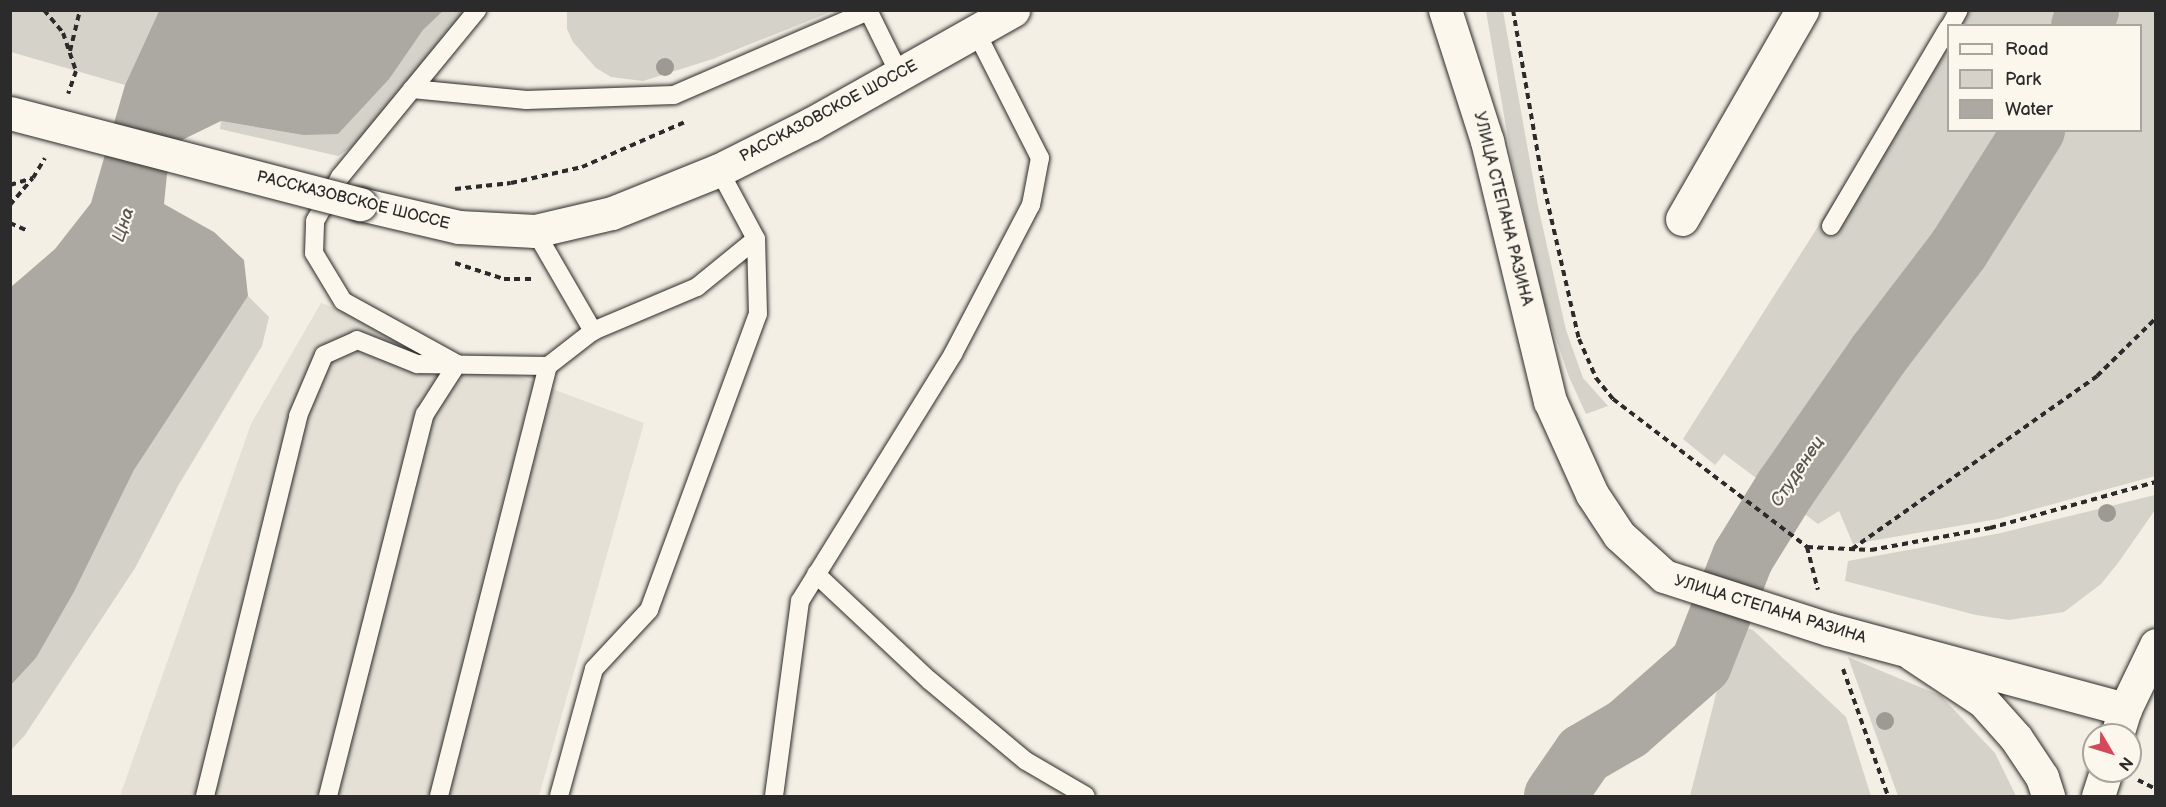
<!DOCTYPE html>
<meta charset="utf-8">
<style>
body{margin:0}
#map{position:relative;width:2166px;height:807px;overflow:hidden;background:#f3efe4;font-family:"Balsamiq Sans",sans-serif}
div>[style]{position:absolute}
.built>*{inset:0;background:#e4e0d6}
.green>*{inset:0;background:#d5d2c9}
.water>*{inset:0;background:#aca9a2}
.river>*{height:62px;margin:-31px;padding:0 31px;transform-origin:31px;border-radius:31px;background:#aca9a2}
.path>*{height:4px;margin-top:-2px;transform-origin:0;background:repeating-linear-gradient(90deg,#2b2b2b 0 6px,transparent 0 10.5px)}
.roads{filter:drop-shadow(0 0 2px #2b2b2b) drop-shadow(0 0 2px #2b2b2b)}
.lane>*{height:18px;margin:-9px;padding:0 9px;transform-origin:9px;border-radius:9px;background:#fbf7ec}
.street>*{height:33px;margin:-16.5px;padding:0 16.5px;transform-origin:16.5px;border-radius:16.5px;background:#fbf7ec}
.secondary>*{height:33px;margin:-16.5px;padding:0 16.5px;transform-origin:16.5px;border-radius:16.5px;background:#fbf7ec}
.primary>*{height:33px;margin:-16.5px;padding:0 16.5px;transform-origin:16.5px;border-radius:16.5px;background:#fbf7ec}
.bridges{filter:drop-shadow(0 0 2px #2b2b2b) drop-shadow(0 0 2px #2b2b2b)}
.primary-bridge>*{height:33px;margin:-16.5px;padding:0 16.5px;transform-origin:16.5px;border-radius:16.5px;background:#fbf7ec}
.trees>*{width:18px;height:18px;margin:-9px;border-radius:50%;background:#9d9a94}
span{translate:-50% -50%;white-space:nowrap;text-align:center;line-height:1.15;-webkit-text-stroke:4.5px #fbf7ec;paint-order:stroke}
.street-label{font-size:16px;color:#2b2b2b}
.water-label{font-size:18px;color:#585755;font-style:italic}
.frame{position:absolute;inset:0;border:12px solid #2b2b2b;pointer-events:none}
.legend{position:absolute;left:1947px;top:24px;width:195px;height:108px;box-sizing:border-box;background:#fbf7ec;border:2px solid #a8a59f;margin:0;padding:8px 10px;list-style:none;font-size:18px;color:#2b2b2b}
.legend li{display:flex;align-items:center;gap:12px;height:30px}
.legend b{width:30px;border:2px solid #a8a59f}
.north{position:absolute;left:2082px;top:723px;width:60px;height:60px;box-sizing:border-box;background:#fbf7ec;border:2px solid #a8a59f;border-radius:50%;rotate:128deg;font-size:16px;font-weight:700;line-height:24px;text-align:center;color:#2b2b2b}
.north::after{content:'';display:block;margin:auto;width:21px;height:27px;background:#d1495b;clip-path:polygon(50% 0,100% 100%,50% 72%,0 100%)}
</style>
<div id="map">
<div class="built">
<i style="clip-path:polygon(321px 303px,644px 423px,539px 796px,120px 796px,251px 424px)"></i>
</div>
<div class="green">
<i style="clip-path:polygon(10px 11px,159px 11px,125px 85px,11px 52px)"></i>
<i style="clip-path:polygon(443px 11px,469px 11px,353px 146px,338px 156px,220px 129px,221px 121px,303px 135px,390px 78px,423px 30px)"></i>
<i style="clip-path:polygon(567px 11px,567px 10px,833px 11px,713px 59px,643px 81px,611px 77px,596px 68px,573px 42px,567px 29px)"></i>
<i style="clip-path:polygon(1486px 11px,1503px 11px,1538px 206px,1566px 330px,1583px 378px,1608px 406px,1586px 414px,1569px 377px,1540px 291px,1512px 162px)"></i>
<i style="clip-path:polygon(evenodd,1955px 11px,2155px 11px,2155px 476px,1998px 519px,1853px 544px,1839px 511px,1818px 524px,1724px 454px,1715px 465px,1683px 439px,1955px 11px,1948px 26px,2140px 26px,2140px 130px,1948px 130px,1948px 26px)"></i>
<i style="clip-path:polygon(248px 296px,269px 317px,262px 346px,178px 486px,135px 568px,25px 735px,11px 750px,11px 685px,36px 658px,74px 592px,134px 470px)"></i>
<i style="clip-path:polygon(2155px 495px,2155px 510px,2118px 563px,2101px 584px,2064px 612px,2009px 620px,1976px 615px,1845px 581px,1848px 561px,2001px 533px)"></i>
<i style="clip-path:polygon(1734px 624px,1753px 630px,1846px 717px,1871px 796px,1690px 796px)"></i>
<i style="clip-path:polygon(1848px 657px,1941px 696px,1995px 753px,2016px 796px,1898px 796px)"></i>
</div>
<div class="water">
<i style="clip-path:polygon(159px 11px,443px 11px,423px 30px,390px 78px,338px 134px,303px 135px,221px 121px,182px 140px,167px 174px,164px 204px,214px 232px,244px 260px,248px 296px,134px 470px,74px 592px,36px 658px,11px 685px,11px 287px,55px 249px,91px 203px,125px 85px)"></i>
</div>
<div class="river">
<i style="left:2082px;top:26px;width:17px;rotate:-69deg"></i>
<i style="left:1555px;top:796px;width:51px;rotate:-55.4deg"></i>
<i style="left:1584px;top:754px;width:50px;rotate:-30.2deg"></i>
<i style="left:1627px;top:729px;width:98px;rotate:-41.3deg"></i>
<i style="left:1701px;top:664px;width:115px;rotate:-68.6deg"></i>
<i style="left:1743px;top:557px;width:80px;rotate:-58.3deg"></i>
<i style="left:1785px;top:489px;width:163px;rotate:-55.2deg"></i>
<i style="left:1878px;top:355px;width:133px;rotate:-52.6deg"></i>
<i style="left:1959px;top:249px;width:141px;rotate:-57.8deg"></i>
</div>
<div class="path">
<i style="left:44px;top:10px;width:30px;rotate:50deg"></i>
<i style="left:63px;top:33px;width:40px;rotate:71.1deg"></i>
<i style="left:76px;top:71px;width:24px;rotate:109deg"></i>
<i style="left:1513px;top:10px;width:170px;rotate:80.2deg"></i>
<i style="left:1542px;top:178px;width:165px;rotate:77.1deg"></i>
<i style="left:1579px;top:339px;width:43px;rotate:66.4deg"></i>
<i style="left:1596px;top:378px;width:27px;rotate:51deg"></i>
<i style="left:1613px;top:399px;width:244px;rotate:37.3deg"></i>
<i style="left:1807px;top:547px;width:64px;rotate:2.7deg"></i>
<i style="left:1871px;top:550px;width:121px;rotate:-10.5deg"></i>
<i style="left:1990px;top:528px;width:172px;rotate:-15.5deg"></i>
<i style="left:70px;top:51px;width:42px;rotate:-76.3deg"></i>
<i style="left:10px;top:185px;width:24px;rotate:-17deg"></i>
<i style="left:33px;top:178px;width:23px;rotate:-59deg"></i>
<i style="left:455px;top:189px;width:56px;rotate:-6.1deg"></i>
<i style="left:511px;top:183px;width:73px;rotate:-12.7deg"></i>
<i style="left:582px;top:167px;width:112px;rotate:-23.6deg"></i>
<i style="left:10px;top:205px;width:35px;rotate:-50deg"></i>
<i style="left:10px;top:223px;width:17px;rotate:24deg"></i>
<i style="left:455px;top:263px;width:52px;rotate:18.1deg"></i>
<i style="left:504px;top:279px;width:28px"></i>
<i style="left:1807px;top:547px;width:44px;rotate:75.7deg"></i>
<i style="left:1852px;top:549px;width:300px;rotate:-35.2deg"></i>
<i style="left:2097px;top:376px;width:83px;rotate:-44.5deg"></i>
<i style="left:1843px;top:669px;width:135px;rotate:70.5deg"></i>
<i style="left:2138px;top:780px;width:20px;rotate:27deg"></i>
</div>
<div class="roads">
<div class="lane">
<i style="left:868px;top:10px;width:72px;rotate:63.8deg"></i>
<i style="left:1950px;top:26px;width:18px;rotate:-61deg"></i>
<i style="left:412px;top:89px;width:115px;rotate:5.5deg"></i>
<i style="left:526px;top:100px;width:148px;rotate:-1.9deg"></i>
<i style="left:674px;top:95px;width:211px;rotate:-23.4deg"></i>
<i style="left:1831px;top:226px;width:230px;rotate:-59.4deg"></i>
<i style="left:535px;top:231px;width:116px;rotate:59.9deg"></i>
<i style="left:816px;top:574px;width:155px;rotate:43.2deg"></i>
<i style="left:929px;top:680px;width:126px;rotate:39.9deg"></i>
<i style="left:1026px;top:761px;width:69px;rotate:30.3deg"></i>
<i style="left:205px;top:796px;width:391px;rotate:-76.2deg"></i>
<i style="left:298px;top:416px;width:66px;rotate:-66.9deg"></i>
<i style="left:324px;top:355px;width:36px;rotate:-24deg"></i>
<i style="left:357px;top:340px;width:65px;rotate:21.8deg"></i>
<i style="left:417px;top:364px;width:131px;rotate:0.9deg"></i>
<i style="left:548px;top:366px;width:57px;rotate:-37.9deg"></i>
<i style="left:593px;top:331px;width:113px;rotate:-22.9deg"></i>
<i style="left:697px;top:287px;width:76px;rotate:-39.1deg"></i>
<i style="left:756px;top:239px;width:78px;rotate:-118.2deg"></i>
<i style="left:328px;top:796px;width:394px;rotate:-75.8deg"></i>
<i style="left:425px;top:414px;width:59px;rotate:-57.4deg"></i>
<i style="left:457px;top:364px;width:130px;rotate:-151.1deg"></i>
<i style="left:343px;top:301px;width:56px;rotate:-121.1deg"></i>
<i style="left:314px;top:253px;width:32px;rotate:-88deg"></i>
<i style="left:315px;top:221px;width:51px;rotate:-60.4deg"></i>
<i style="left:340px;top:177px;width:216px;rotate:-50.6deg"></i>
<i style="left:439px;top:796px;width:444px;rotate:-75.8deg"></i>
<i style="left:559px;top:796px;width:132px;rotate:-74.6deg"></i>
<i style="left:594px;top:669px;width:81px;rotate:-47deg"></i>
<i style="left:649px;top:610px;width:315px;rotate:-69.8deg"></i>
<i style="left:758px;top:314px;width:75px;rotate:-91.5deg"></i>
<i style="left:774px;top:796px;width:197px;rotate:-82.4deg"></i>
<i style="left:800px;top:601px;width:291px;rotate:-58.2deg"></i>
<i style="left:953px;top:354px;width:168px;rotate:-62.4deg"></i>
<i style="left:1031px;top:205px;width:48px;rotate:-79.2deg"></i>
<i style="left:1040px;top:158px;width:141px;rotate:-116.9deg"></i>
</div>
<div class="street">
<i style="left:1682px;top:219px;width:241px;rotate:-60.1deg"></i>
</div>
<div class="secondary">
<i style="left:1912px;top:654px;width:85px;rotate:33.5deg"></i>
<i style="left:1983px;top:701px;width:50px;rotate:48.3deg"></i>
<i style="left:2016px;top:738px;width:47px;rotate:56.3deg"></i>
<i style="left:2042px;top:777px;width:20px;rotate:72deg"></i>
<i style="left:2117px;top:735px;width:27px;rotate:-73deg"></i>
<i style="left:2098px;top:796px;width:26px;rotate:-72deg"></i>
</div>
<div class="primary">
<i style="left:1445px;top:10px;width:138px;rotate:72.2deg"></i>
<i style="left:1487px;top:141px;width:268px;rotate:76.4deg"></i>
<i style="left:1550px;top:401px;width:102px;rotate:65.7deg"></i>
<i style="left:1592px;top:494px;width:49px;rotate:56.6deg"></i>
<i style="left:1619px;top:535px;width:61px;rotate:42.3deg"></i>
<i style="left:1664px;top:576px;width:172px;rotate:17.9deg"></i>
<i style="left:1828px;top:629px;width:308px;rotate:15.1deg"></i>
<i style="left:2125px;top:709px;width:71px;rotate:-64.2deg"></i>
<i style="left:360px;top:204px;width:102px;rotate:13.1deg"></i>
<i style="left:459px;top:227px;width:76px;rotate:3deg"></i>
<i style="left:535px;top:231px;width:79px;rotate:-13.2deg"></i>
<i style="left:612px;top:213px;width:115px;rotate:-21.9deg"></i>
<i style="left:719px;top:170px;width:103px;rotate:-26.6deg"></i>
<i style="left:811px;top:124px;width:232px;rotate:-29.4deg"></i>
</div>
</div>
<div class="bridges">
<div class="primary-bridge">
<i style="left:10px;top:113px;width:362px;rotate:14.6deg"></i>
</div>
</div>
<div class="trees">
<i style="left:665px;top:67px"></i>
<i style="left:2107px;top:513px"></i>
<i style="left:1885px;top:721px"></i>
</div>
<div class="street-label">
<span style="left:829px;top:112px;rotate:-28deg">РАССКАЗОВСКОЕ ШОССЕ</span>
<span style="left:353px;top:201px;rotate:14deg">РАССКАЗОВСКОЕ ШОССЕ</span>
<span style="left:1502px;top:209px;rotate:76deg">УЛИЦА СТЕПАНА РАЗИНА</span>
<span style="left:1770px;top:610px;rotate:17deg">УЛИЦА СТЕПАНА РАЗИНА</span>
</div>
<div class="water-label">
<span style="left:124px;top:225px;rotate:-72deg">Цна</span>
<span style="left:1798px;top:472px;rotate:-56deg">Студенец</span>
</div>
<div class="frame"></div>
<ul class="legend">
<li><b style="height:8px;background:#fbf7ec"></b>Road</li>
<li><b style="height:16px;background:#d5d2c9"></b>Park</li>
<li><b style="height:16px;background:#aca9a2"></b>Water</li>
</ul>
<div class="north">N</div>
</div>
